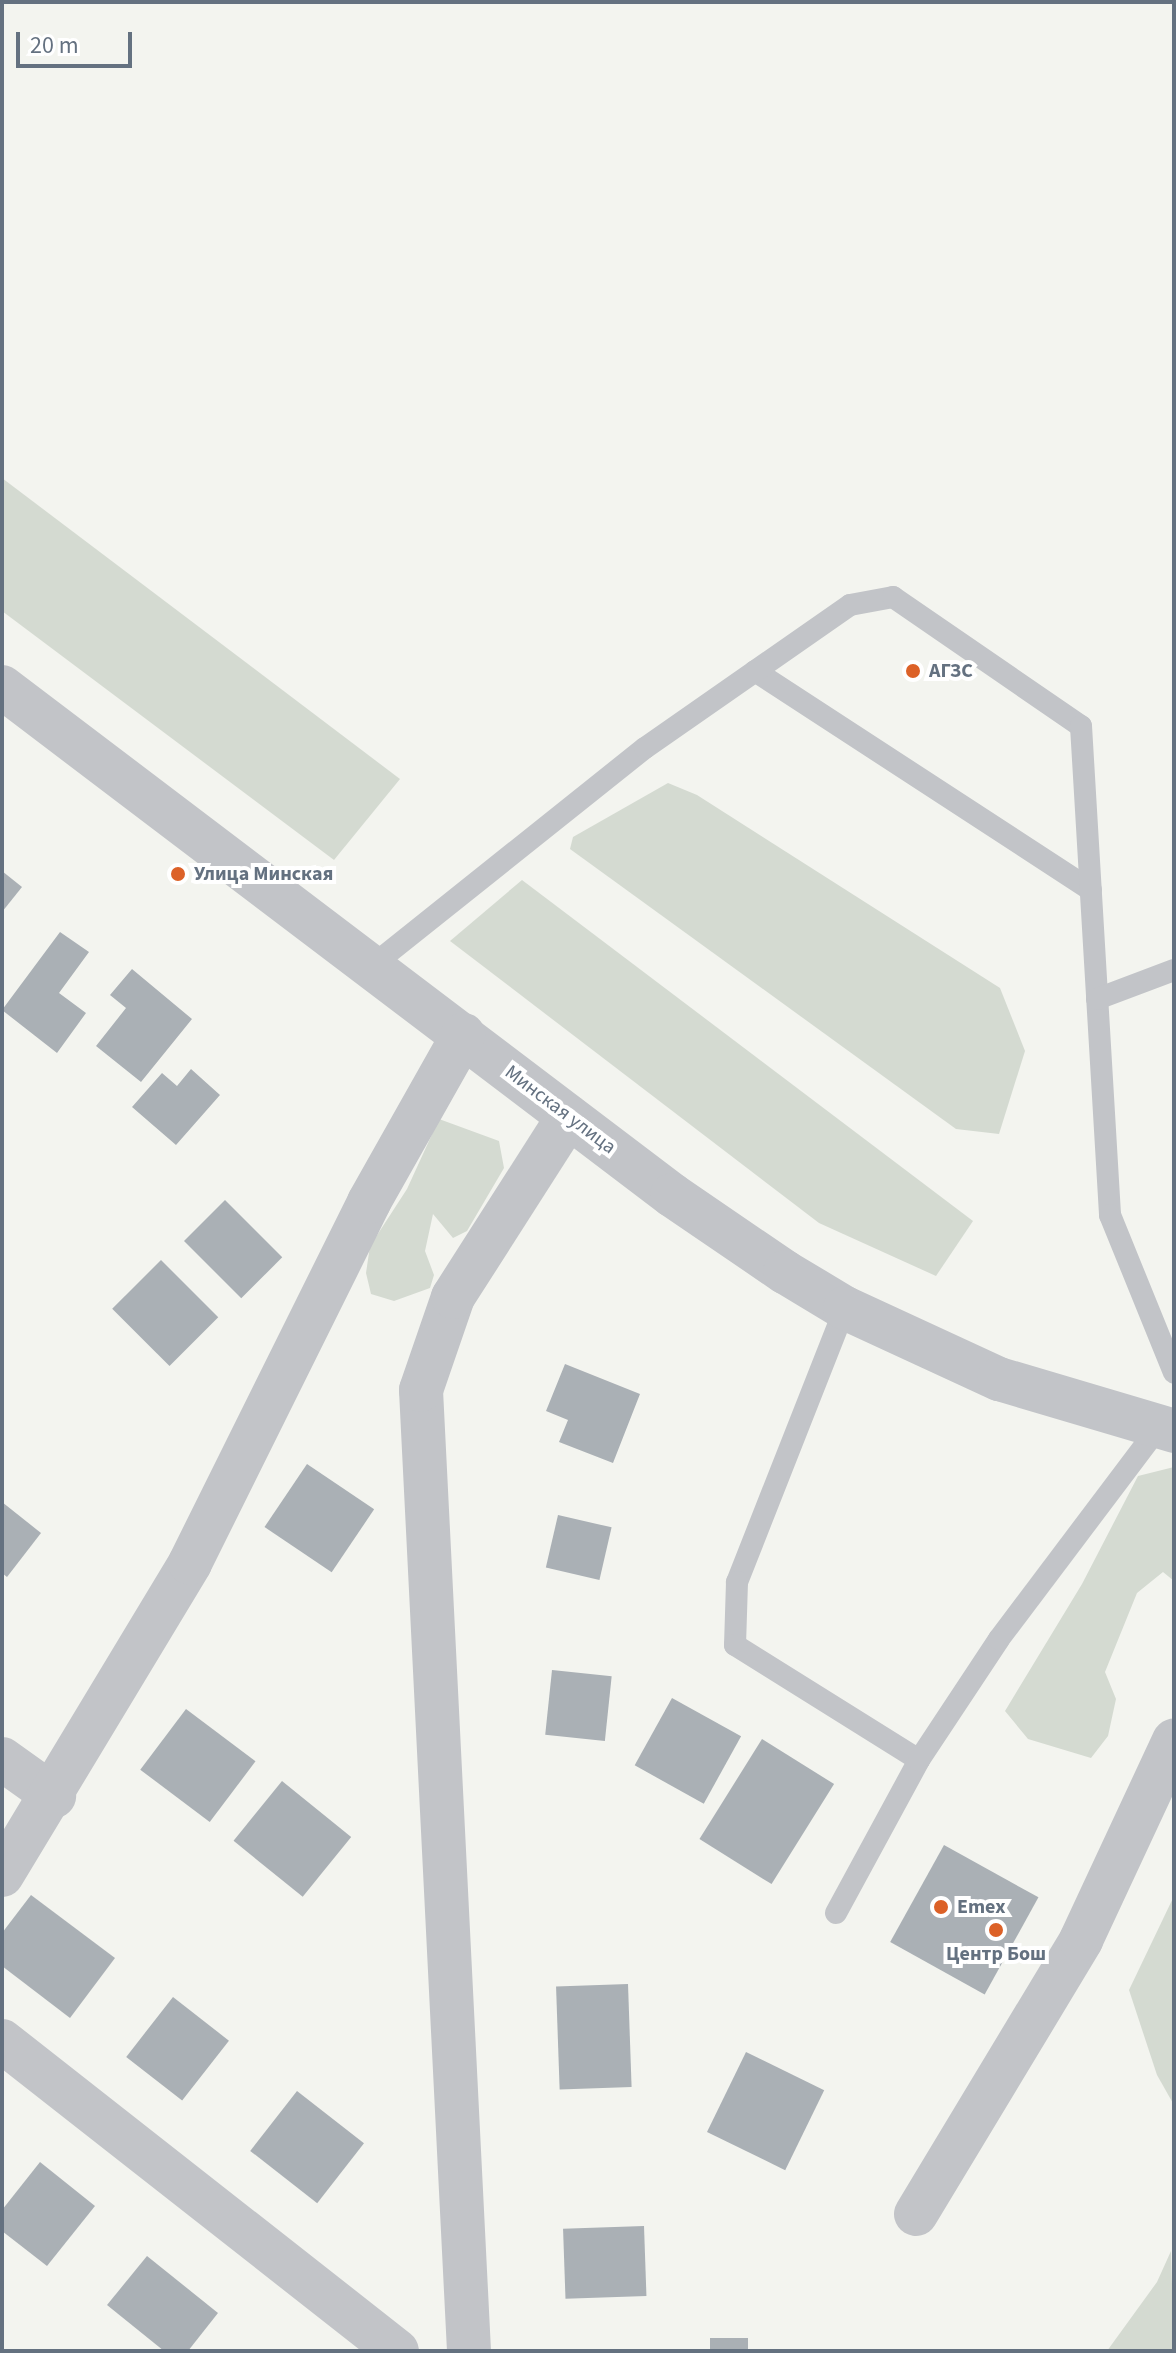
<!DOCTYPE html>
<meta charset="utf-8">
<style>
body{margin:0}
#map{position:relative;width:1176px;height:2353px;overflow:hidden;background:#f3f4ef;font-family:"Source Sans 3",sans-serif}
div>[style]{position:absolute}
.green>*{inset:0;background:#d4dad1}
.building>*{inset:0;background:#aab0b5;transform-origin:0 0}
.lane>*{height:22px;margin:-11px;padding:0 11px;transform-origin:11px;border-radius:11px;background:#c2c4c8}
.street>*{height:44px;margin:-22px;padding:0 22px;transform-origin:22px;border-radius:22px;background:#c2c4c8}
.dots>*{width:22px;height:22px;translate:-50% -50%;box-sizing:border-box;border:4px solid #fff;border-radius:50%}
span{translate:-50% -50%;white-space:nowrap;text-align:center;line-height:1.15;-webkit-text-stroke:8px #fff;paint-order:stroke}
.poi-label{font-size:20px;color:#647180;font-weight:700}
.left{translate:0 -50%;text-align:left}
.street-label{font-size:20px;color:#647180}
.frame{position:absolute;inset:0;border:4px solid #647180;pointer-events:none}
.scale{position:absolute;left:16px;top:32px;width:116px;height:36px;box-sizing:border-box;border:4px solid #647180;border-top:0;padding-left:10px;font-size:24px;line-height:28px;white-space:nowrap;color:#647180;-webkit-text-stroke:6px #fff;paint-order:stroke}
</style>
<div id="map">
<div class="green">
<i style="clip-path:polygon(2px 478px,400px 779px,334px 860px,2px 611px)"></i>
<i style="clip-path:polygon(668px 783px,697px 795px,1000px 988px,1025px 1051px,999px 1134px,956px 1129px,570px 849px,573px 837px)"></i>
<i style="clip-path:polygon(522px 880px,973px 1221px,936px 1276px,819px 1223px,450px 941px)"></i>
<i style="clip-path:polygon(439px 1119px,499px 1141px,504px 1168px,467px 1231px,453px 1238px,433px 1214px,425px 1251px,434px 1275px,430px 1288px,394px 1301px,371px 1294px,366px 1273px,370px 1246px,407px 1189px)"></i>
<i style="clip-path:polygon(1174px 1467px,1174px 1581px,1163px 1572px,1137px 1593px,1105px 1672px,1116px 1699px,1108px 1736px,1091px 1758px,1028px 1739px,1005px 1711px,1082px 1584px,1138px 1476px)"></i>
<i style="clip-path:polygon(1174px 1896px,1174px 2105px,1157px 2075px,1129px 1990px)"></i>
<i style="clip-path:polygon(1171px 2251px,1174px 2351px,1107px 2351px,1157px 2282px)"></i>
</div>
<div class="building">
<i style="clip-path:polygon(2px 871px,22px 887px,2px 912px)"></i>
<i style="clip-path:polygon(60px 932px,89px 952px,59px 993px,86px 1013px,57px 1053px,2px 1010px)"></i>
<i style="clip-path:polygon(132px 969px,192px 1019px,141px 1082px,96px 1046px,126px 1008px,110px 995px)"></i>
<i style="clip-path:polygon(191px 1069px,220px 1095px,176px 1145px,132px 1107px,162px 1073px,177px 1086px)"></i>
<i style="left:225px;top:1200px;width:81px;height:58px;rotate:45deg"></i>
<i style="left:161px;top:1260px;width:81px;height:69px;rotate:45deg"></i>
<i style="clip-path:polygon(565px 1364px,640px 1394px,613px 1463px,559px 1442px,568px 1420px,546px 1411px)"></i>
<i style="left:307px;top:1464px;width:81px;height:76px;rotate:34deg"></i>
<i style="clip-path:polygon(2px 1502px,41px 1533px,7px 1577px,2px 1573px)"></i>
<i style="left:558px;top:1515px;width:55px;height:54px;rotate:13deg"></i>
<i style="left:552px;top:1670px;width:60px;height:65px;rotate:6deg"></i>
<i style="left:672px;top:1698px;width:79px;height:77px;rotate:29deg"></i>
<i style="left:186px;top:1709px;width:87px;height:76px;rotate:37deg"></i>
<i style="left:762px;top:1739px;width:85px;height:118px;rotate:32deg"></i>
<i style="left:282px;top:1781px;width:89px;height:77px;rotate:39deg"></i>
<i style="left:944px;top:1845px;width:108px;height:111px;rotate:29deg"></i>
<i style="clip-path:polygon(31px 1895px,115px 1958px,70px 2018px,2px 1966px,2px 1933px)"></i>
<i style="left:628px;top:1984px;width:103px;height:72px;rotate:88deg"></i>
<i style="left:173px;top:1997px;width:71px;height:76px;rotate:38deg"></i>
<i style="left:746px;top:2052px;width:87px;height:89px;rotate:26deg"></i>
<i style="left:297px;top:2091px;width:85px;height:76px;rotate:38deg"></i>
<i style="clip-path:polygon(40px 2162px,95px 2206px,47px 2266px,2px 2231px,2px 2210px)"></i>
<i style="left:644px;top:2226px;width:70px;height:81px;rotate:88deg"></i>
<i style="clip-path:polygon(147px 2256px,218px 2313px,188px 2351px,164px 2351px,107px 2305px)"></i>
<i style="left:748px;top:2338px;width:13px;height:38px;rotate:90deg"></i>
</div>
<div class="lane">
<i style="left:755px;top:671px;width:401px;rotate:33.1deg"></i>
<i style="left:373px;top:965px;width:348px;rotate:-38.6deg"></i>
<i style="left:645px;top:748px;width:250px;rotate:-34.9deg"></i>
<i style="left:850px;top:605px;width:44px;rotate:-10.5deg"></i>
<i style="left:893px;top:597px;width:228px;rotate:34.5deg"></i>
<i style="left:1081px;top:726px;width:490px;rotate:86.6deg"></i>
<i style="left:1110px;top:1215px;width:170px;rotate:67.9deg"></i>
<i style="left:1097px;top:999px;width:82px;rotate:-20.6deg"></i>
<i style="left:845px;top:1308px;width:295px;rotate:111.5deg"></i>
<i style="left:737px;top:1582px;width:63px;rotate:91.8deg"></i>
<i style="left:735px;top:1645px;width:217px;rotate:32deg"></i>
<i style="left:836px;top:1913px;width:174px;rotate:-61.5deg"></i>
<i style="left:919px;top:1760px;width:145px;rotate:-56.5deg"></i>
<i style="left:999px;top:1639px;width:266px;rotate:-53deg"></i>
</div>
<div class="street">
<i style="left:2px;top:687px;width:841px;rotate:37.17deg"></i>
<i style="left:672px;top:1195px;width:137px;rotate:34.3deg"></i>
<i style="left:785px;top:1272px;width:70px;rotate:31deg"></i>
<i style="left:845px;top:1308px;width:170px;rotate:24.8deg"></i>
<i style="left:999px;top:1379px;width:183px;rotate:16.5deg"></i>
<i style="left:2px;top:1759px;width:64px;rotate:35.4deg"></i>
<i style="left:2px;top:1875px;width:364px;rotate:-58.9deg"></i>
<i style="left:190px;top:1563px;width:403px;rotate:-63.6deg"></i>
<i style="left:369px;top:1202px;width:192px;rotate:-60.6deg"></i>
<i style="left:2px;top:2041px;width:502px;rotate:38.13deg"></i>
<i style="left:916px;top:2214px;width:320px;rotate:-58.9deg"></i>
<i style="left:1081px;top:1940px;width:220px;rotate:-65deg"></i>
<i style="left:469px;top:2351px;width:962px;rotate:-92.86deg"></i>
<i style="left:421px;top:1390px;width:98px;rotate:-71deg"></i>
<i style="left:453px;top:1297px;width:214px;rotate:-57.4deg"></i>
</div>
<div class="dots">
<i style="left:913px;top:671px;background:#dc6127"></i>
<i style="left:178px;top:874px;background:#dc6127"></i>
<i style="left:941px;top:1907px;background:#dc6127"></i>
<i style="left:996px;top:1930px;background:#dc6127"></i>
</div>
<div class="poi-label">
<span class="left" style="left:929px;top:671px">АГЗС</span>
<span class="left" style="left:194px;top:874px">Улица Минская</span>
<span class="left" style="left:957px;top:1907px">Emex</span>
<span style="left:996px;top:1954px">Центр Бош</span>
</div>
<div class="street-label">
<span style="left:560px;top:1110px;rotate:37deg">Минская улица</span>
</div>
<div class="frame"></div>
<div class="scale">20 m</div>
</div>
